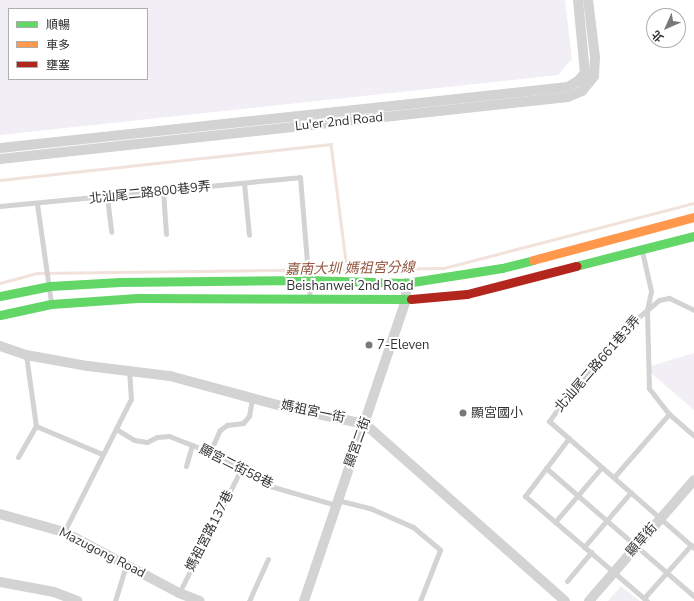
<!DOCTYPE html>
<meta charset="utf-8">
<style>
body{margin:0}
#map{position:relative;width:694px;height:601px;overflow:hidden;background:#fff;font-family:"Nunito Sans","Noto Sans TC",sans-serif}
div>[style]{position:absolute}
.green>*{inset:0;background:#f1eef5}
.stream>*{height:2.5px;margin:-1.25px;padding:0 1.25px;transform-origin:1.25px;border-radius:1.25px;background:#f2e2dc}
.lane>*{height:5px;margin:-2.5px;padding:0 2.5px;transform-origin:2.5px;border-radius:2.5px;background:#d3d3d3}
.street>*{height:10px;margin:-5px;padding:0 5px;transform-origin:5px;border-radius:5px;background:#d3d3d3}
.fast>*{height:9px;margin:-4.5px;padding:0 4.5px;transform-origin:4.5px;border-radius:4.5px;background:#63d668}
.slow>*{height:9px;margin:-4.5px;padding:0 4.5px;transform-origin:4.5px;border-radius:4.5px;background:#ff974d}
.jam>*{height:9px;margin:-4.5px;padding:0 4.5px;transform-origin:4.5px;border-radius:4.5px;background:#b3261e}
.dots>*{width:11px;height:11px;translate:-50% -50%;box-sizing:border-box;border:2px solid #fff;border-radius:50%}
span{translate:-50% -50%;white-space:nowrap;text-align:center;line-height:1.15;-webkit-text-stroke:4px #fff;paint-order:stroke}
.street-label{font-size:13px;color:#313131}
.poi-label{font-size:13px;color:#313131}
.left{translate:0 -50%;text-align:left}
.water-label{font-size:14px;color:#925640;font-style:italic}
.legend{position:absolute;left:8px;top:8px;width:140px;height:72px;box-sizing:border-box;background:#fff;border:1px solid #adadad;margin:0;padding:5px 7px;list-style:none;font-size:12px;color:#313131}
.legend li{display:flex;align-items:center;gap:8px;height:20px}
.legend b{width:20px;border:1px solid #adadad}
.north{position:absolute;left:646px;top:8px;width:40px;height:40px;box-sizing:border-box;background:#fff;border:1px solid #adadad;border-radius:50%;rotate:225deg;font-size:11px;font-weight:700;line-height:16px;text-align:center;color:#313131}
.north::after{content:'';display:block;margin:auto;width:14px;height:18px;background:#797979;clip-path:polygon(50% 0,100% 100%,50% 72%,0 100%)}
</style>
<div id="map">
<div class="green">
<i style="clip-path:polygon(evenodd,0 0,565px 0,572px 59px,558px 75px,0 135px,0 0,9px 9px,147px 9px,147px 79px,9px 79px,9px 9px)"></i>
<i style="clip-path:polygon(694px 353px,694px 410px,651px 373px,651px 366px)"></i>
<i style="clip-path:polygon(621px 586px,640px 601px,608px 601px)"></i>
</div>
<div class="stream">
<i style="left:0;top:180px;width:333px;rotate:-6.2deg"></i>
<i style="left:331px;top:144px;width:126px;rotate:82.7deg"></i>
<i style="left:0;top:283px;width:39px;rotate:-15deg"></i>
<i style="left:38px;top:273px;width:406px;rotate:-0.7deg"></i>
<i style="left:444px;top:268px;width:258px;rotate:-14.6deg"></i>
</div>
<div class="lane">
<i style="left:244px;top:183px;width:52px;rotate:84.5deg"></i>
<i style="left:163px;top:191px;width:43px;rotate:86deg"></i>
<i style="left:107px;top:197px;width:35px;rotate:83deg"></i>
<i style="left:37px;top:204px;width:99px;rotate:81.9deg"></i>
<i style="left:0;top:206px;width:301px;rotate:-5.5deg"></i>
<i style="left:300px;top:177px;width:121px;rotate:85.3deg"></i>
<i style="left:694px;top:310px;width:28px;rotate:-154deg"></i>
<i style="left:669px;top:298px;width:10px;rotate:169deg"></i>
<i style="left:659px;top:300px;width:30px;rotate:140deg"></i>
<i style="left:636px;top:319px;width:96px;rotate:132.5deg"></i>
<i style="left:571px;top:390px;width:38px;rotate:125deg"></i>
<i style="left:549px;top:421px;width:193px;rotate:41.2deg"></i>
<i style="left:26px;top:355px;width:72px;rotate:82deg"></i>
<i style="left:36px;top:426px;width:72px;rotate:23deg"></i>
<i style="left:669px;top:414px;width:33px;rotate:41deg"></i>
<i style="left:116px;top:429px;width:21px;rotate:31deg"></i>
<i style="left:134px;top:440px;width:13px;rotate:9deg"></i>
<i style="left:147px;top:442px;width:11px;rotate:-27deg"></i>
<i style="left:157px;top:437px;width:12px;rotate:-5deg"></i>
<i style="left:169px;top:436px;width:49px;rotate:21.4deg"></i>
<i style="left:215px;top:454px;width:64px;rotate:30.2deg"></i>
<i style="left:270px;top:486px;width:69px;rotate:16.1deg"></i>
<i style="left:569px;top:438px;width:73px;rotate:127.2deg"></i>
<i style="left:525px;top:496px;width:161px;rotate:40.7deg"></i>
<i style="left:210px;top:452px;width:24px;rotate:-66deg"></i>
<i style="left:220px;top:430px;width:9px;rotate:-36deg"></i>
<i style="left:227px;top:425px;width:16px;rotate:-7deg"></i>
<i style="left:243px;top:423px;width:9px;rotate:-49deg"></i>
<i style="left:249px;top:416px;width:17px;rotate:-80deg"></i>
<i style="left:18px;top:457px;width:36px;rotate:-60deg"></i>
<i style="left:186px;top:466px;width:22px;rotate:-74deg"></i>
<i style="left:546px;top:468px;width:196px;rotate:40.9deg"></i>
<i style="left:614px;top:477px;width:84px;rotate:-48.9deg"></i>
<i style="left:669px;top:414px;width:33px;rotate:-128deg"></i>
<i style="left:649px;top:388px;width:78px;rotate:-91.5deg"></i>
<i style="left:647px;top:310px;width:19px;rotate:-78deg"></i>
<i style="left:651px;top:291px;width:41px;rotate:-102.7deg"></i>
<i style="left:337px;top:500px;width:36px;rotate:14deg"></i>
<i style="left:372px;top:509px;width:45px;rotate:23.7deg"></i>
<i style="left:413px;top:527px;width:35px;rotate:40deg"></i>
<i style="left:440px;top:550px;width:55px;rotate:111.4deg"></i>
<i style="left:555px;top:522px;width:72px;rotate:-49.5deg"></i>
<i style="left:64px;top:532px;width:149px;rotate:-63.3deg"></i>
<i style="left:131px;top:399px;width:27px;rotate:-94deg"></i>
<i style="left:584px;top:547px;width:72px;rotate:-49.5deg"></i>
<i style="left:567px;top:581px;width:38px;rotate:-50deg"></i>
<i style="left:179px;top:593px;width:139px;rotate:-63.4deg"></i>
<i style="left:644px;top:598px;width:71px;rotate:-48.4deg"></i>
<i style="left:115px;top:601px;width:39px;rotate:-73deg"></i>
<i style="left:249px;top:601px;width:46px;rotate:-65.7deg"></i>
</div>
<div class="street">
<i style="left:0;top:148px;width:571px;rotate:-6.13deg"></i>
<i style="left:568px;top:87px;width:12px;rotate:-31deg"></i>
<i style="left:578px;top:81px;width:11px;rotate:-49deg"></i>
<i style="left:585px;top:73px;width:73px;rotate:-95.5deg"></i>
<i style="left:0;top:159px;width:571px;rotate:-6.23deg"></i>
<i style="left:568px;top:97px;width:15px;rotate:-23deg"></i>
<i style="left:582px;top:91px;width:19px;rotate:-51deg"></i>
<i style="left:594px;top:76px;width:19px;rotate:-87deg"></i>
<i style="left:595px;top:57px;width:57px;rotate:-97deg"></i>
<i style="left:0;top:346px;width:28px;rotate:19deg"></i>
<i style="left:26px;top:355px;width:63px;rotate:10.1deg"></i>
<i style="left:88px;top:366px;width:83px;rotate:7deg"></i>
<i style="left:170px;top:376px;width:123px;rotate:15.1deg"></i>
<i style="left:289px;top:408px;width:78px;rotate:11.9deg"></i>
<i style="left:365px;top:424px;width:267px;rotate:41.5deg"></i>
<i style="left:0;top:514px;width:66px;rotate:15.7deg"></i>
<i style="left:64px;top:532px;width:130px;rotate:27.9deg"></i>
<i style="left:179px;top:593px;width:22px;rotate:21deg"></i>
<i style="left:0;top:582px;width:55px;rotate:10.5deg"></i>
<i style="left:54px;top:592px;width:25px;rotate:21deg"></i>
<i style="left:304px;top:601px;width:318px;rotate:-71.3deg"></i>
<i style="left:406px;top:300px;width:17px;rotate:-90deg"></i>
<i style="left:589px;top:601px;width:160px;rotate:-49deg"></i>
</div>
<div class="fast">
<i style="left:576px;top:266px;width:122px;rotate:-14.3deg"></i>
<i style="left:0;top:296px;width:51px;rotate:-11.3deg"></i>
<i style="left:50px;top:286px;width:70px;rotate:-3.3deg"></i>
<i style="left:120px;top:282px;width:188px;rotate:-0.6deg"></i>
<i style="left:308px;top:280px;width:98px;rotate:1.8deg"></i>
<i style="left:406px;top:283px;width:97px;rotate:-8.9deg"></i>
<i style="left:502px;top:268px;width:32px;rotate:-14deg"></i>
<i style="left:0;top:315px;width:52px;rotate:-12.2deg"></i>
<i style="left:51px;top:304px;width:86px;rotate:-4deg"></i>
<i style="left:137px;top:298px;width:274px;rotate:0.2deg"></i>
</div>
<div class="slow">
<i style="left:533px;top:260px;width:167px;rotate:-15deg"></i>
</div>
<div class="jam">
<i style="left:411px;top:299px;width:56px;rotate:-5.1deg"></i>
<i style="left:467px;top:294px;width:113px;rotate:-14.4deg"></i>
</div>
<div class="dots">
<i style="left:369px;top:345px;background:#797979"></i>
<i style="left:463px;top:413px;background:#797979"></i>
</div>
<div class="street-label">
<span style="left:339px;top:122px;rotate:-6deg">Lu'er 2nd Road</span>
<span style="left:150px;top:193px;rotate:-6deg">北汕尾二路800巷9弄</span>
<span style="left:350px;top:286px">Beishanwei 2nd Road</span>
<span style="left:598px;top:364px;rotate:-49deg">北汕尾二路661巷3弄</span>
<span style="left:313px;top:412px;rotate:12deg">媽祖宮一街</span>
<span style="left:358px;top:442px;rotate:-70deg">顯宮二街</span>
<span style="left:236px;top:467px;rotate:27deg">顯宮二街58巷</span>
<span style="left:210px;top:531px;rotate:-63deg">媽祖宮路137巷</span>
<span style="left:642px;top:540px;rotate:-49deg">顯草街</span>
<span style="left:102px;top:553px;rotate:27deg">Mazugong Road</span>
</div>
<div class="poi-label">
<span class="left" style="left:377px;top:345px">7-Eleven</span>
<span class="left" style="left:471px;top:413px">顯宮國小</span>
</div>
<div class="water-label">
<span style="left:350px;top:269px;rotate:-1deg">嘉南大圳 媽祖宮分線</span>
</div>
<ul class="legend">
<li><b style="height:5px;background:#63d668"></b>順暢</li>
<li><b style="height:5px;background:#ff974d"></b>車多</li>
<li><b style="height:5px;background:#b3261e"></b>壅塞</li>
</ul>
<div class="north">北</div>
</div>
